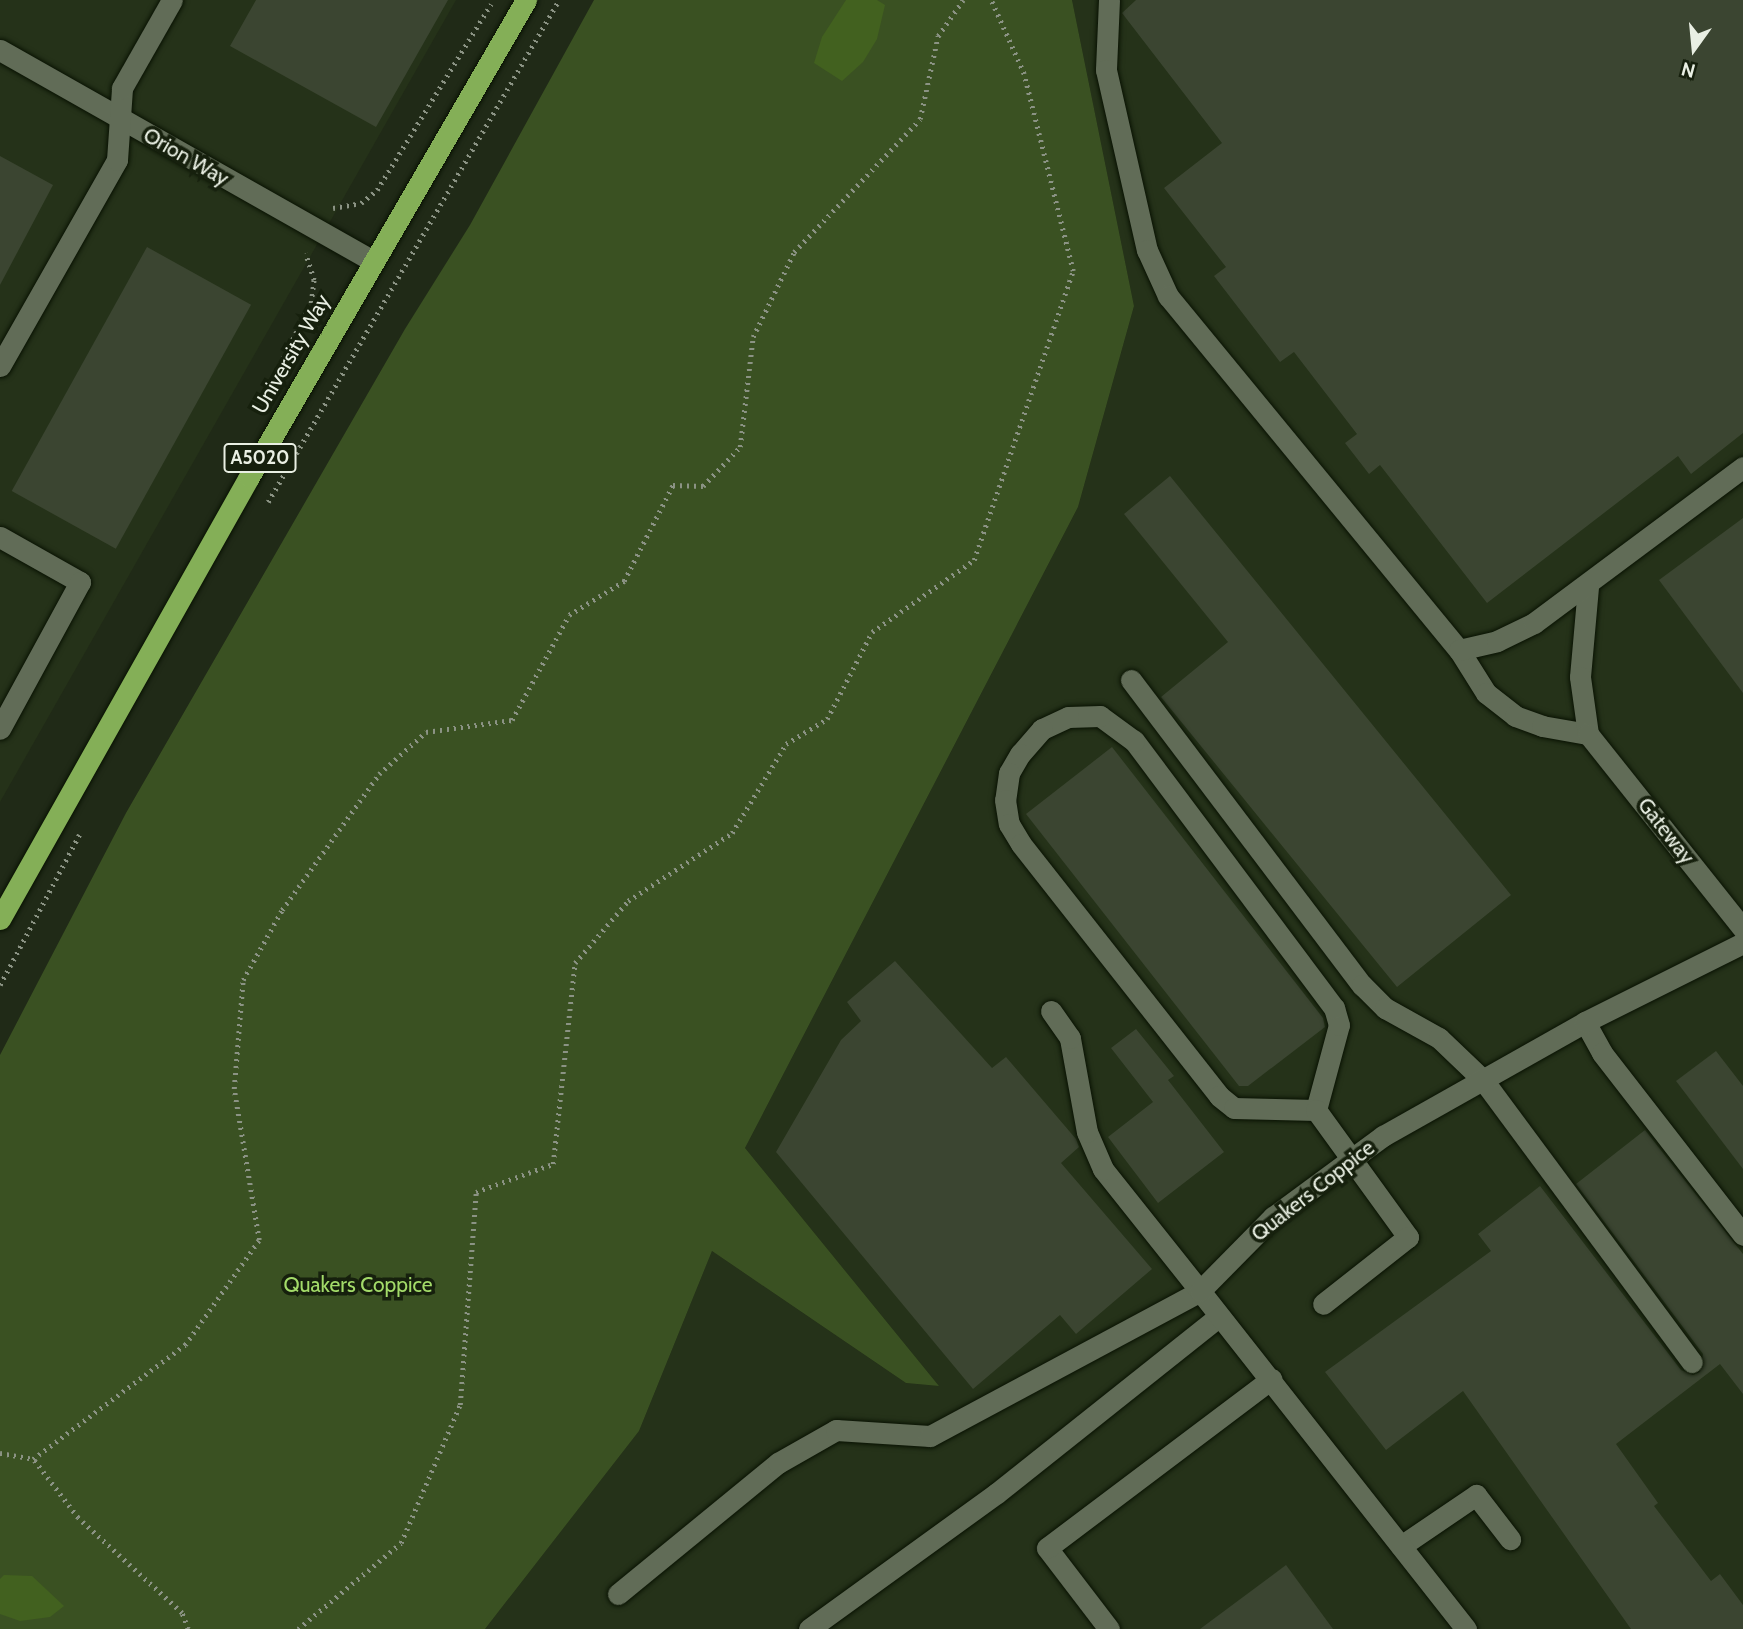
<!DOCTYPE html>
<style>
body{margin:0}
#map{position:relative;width:1743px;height:1629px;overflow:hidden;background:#202a17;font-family:Cabin,sans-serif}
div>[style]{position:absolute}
.built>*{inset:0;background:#253219}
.green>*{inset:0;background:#3a5122}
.water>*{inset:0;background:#42611f}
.building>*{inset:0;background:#3b4531;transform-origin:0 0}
.path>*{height:4.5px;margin-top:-2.25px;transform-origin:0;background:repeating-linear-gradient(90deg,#8b9384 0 2px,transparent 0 7px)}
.roads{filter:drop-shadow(0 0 2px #091203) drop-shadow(0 0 2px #091203)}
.minor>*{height:21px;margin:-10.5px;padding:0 10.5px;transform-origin:10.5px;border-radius:10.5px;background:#616c57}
.highway>*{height:21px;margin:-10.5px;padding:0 10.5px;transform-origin:10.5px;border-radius:10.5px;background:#84af57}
span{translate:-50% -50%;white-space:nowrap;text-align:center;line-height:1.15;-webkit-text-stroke:7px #16200d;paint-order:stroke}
.shield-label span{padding:2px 5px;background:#16200d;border:2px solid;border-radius:5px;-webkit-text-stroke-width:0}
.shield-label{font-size:19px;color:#e9efe3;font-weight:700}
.street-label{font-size:21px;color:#e9efe3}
.park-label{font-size:21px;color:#a3db69}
.north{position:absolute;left:1659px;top:14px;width:70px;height:70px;-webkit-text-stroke:5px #16200d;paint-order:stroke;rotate:195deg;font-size:19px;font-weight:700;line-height:28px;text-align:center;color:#e9efe3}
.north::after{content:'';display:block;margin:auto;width:24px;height:32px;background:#e9efe3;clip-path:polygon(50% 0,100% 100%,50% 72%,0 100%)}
</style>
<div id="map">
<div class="built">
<i style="clip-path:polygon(0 0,456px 0,0 802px)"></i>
<i style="clip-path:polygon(1072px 0,1743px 0,1743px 1629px,485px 1629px,639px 1431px,712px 1251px,906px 1383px,939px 1386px,745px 1148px,1078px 507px,1134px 306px)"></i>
</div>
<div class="green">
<i style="clip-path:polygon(594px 0,1072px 0,1134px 306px,1078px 507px,745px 1148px,939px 1386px,906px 1383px,712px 1251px,639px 1431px,485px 1629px,0 1629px,0 1055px,126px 813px,405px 329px,470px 225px)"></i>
</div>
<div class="water">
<i style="clip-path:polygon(846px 0,877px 0,885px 5px,877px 39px,863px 62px,842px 81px,814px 63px,822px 37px)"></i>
<i style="clip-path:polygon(4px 1575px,32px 1576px,64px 1606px,50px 1617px,20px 1621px,0 1614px,0 1579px)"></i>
</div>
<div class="building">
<i style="clip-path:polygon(256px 0,448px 0,376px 127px,230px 46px)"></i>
<i style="clip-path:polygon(1136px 0,1743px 0,1743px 433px,1691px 474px,1678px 456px,1487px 603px,1380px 465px,1369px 474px,1345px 443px,1357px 434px,1294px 352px,1280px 362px,1214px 276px,1226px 267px,1164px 188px,1222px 143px,1122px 13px)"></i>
<i style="clip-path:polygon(0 156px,53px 185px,0 285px)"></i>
<i style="left:147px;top:247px;width:119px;height:279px;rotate:29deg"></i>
<i style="clip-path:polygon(1170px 476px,1511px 895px,1397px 987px,1161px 697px,1228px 642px,1124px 514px)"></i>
<i style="clip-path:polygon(1743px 518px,1743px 693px,1659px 580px)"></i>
<i style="clip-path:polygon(1112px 747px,1323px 1018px,1325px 1027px,1248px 1086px,1239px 1086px,1026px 814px)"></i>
<i style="clip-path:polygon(895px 961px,992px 1068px,1006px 1057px,1076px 1139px,1079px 1147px,1061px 1163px,1152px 1269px,1076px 1334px,1060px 1315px,973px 1389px,776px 1152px,841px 1040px,861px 1021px,847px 1002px)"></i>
<i style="clip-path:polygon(1136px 1029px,1174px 1076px,1168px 1080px,1224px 1152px,1158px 1203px,1108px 1137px,1153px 1102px,1111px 1048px)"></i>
<i style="clip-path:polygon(1716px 1051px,1743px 1086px,1743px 1169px,1676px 1081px)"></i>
<i style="clip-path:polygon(1645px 1130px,1743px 1254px,1743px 1394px,1720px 1364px,1616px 1444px,1658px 1503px,1654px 1506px,1711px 1581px,1720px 1574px,1743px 1605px,1743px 1629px,1631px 1629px,1463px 1391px,1386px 1450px,1325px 1372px,1491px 1251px,1478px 1234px,1540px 1186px,1681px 1370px,1693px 1375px,1700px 1372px,1703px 1354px,1576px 1184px)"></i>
<i style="clip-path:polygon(1286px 1565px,1333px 1629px,1200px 1629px)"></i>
</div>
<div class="path">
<i style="left:333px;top:208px;width:28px;rotate:-10deg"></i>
<i style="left:361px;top:203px;width:21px;rotate:-39deg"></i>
<i style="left:377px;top:190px;width:218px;rotate:-58.5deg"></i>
<i style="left:264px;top:396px;width:104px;rotate:-63.2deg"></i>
<i style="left:311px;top:303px;width:23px;rotate:-83deg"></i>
<i style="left:314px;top:280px;width:28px;rotate:-108deg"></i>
<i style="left:268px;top:502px;width:580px;rotate:-59.9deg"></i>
<i style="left:0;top:985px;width:170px;rotate:-62.2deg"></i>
<i style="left:0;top:1453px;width:34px;rotate:10deg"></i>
<i style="left:188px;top:1629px;width:17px;rotate:-111deg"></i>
<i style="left:182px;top:1613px;width:141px;rotate:-137.6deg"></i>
<i style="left:78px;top:1518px;width:74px;rotate:-127.3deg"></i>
<i style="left:33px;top:1459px;width:190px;rotate:-36.9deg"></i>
<i style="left:185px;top:1345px;width:128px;rotate:-54.8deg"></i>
<i style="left:259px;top:1240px;width:153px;rotate:-99.4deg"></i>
<i style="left:234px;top:1089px;width:109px;rotate:-85.3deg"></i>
<i style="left:243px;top:980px;width:80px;rotate:-60.9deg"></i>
<i style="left:282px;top:910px;width:167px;rotate:-54.5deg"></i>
<i style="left:379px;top:774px;width:63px;rotate:-41.8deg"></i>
<i style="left:426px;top:732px;width:87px;rotate:-7.9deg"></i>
<i style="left:512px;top:720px;width:119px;rotate:-61.5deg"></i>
<i style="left:569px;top:615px;width:65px;rotate:-31.7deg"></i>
<i style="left:624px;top:581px;width:108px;rotate:-63deg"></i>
<i style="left:673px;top:485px;width:30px;rotate:2deg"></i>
<i style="left:703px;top:486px;width:54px;rotate:-46.5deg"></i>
<i style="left:740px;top:447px;width:111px;rotate:-83.3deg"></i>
<i style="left:753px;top:337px;width:94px;rotate:-64.2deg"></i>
<i style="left:794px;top:252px;width:183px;rotate:-46.5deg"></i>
<i style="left:920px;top:119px;width:85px;rotate:-77.8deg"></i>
<i style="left:938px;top:36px;width:44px;rotate:-55.2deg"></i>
<i style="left:298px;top:1629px;width:134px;rotate:-39.9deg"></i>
<i style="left:401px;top:1543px;width:150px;rotate:-66.9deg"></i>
<i style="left:460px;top:1405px;width:214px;rotate:-85.7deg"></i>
<i style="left:476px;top:1192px;width:82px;rotate:-20deg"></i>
<i style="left:553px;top:1164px;width:202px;rotate:-83.8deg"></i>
<i style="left:575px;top:963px;width:82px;rotate:-49.5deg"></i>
<i style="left:628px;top:901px;width:124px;rotate:-33.2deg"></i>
<i style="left:732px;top:833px;width:104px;rotate:-58.8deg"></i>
<i style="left:786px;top:744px;width:48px;rotate:-31.4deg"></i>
<i style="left:827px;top:719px;width:98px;rotate:-62.7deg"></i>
<i style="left:872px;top:632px;width:125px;rotate:-35.2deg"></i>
<i style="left:974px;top:560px;width:305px;rotate:-71.1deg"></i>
<i style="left:1073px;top:271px;width:203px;rotate:-104deg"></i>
<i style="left:1024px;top:74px;width:81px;rotate:-114deg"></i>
</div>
<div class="roads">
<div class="minor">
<i style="left:1109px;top:0;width:70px;rotate:92.5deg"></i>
<i style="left:1106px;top:70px;width:185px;rotate:77.2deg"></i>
<i style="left:1147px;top:250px;width:51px;rotate:65.5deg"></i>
<i style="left:1168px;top:296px;width:458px;rotate:50.6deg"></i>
<i style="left:1459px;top:650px;width:51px;rotate:57.9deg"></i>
<i style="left:1486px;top:693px;width:37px;rotate:38deg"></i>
<i style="left:1515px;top:716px;width:29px;rotate:20deg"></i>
<i style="left:1542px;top:726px;width:47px;rotate:9.9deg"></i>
<i style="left:0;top:50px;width:429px;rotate:29.5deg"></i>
<i style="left:0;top:366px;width:237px;rotate:-60.4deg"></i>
<i style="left:117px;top:160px;width:72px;rotate:-86deg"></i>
<i style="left:122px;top:88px;width:101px;rotate:-60.4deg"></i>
<i style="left:0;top:537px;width:92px;rotate:29.4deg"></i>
<i style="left:80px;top:582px;width:167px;rotate:118.6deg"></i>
<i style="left:1588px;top:587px;width:90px;rotate:95.1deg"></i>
<i style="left:1580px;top:677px;width:58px;rotate:82deg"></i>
<i style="left:1588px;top:734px;width:249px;rotate:51.5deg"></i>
<i style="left:1459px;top:650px;width:39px;rotate:-13deg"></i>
<i style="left:1497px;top:641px;width:41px;rotate:-25.9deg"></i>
<i style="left:1534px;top:623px;width:261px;rotate:-36.7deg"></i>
<i style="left:1131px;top:680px;width:383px;rotate:52.9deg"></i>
<i style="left:1362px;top:985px;width:33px;rotate:45deg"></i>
<i style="left:1385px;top:1008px;width:62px;rotate:29.1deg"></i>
<i style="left:1439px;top:1038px;width:61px;rotate:43.7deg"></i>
<i style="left:1483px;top:1080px;width:351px;rotate:53.5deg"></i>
<i style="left:1585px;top:1022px;width:35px;rotate:61deg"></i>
<i style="left:1602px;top:1053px;width:230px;rotate:52.2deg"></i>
<i style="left:1316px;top:1110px;width:88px;rotate:-74.9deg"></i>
<i style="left:1339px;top:1025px;width:18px;rotate:-106deg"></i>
<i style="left:1334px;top:1008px;width:334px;rotate:-126.8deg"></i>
<i style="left:1134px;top:741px;width:42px;rotate:-143.7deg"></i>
<i style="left:1100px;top:716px;width:32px;rotate:178deg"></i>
<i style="left:1068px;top:717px;width:29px;rotate:155deg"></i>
<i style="left:1042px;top:729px;width:33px;rotate:131deg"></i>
<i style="left:1020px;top:754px;width:22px;rotate:120deg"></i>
<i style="left:1009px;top:773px;width:27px;rotate:98deg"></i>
<i style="left:1005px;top:800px;width:24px;rotate:81deg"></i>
<i style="left:1009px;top:824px;width:23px;rotate:59deg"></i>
<i style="left:1021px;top:844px;width:320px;rotate:51.8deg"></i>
<i style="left:1219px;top:1096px;width:19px;rotate:39deg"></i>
<i style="left:1234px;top:1108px;width:82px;rotate:1.4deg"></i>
<i style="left:1316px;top:1110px;width:157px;rotate:54.1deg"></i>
<i style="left:1408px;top:1237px;width:108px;rotate:141.8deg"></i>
<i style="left:1401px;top:1546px;width:91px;rotate:-34.2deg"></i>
<i style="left:1476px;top:1495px;width:56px;rotate:52.3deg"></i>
<i style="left:618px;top:1594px;width:207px;rotate:-39.3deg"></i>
<i style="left:778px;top:1463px;width:67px;rotate:-29.6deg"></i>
<i style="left:836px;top:1430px;width:94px;rotate:3.7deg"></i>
<i style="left:930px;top:1436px;width:306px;rotate:-28.2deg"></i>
<i style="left:1200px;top:1291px;width:156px;rotate:-128.5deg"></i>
<i style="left:1103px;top:1169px;width:40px;rotate:-113.4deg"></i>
<i style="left:1087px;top:1132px;width:96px;rotate:-100.3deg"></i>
<i style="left:1070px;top:1038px;width:33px;rotate:-125deg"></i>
<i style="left:809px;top:1629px;width:232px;rotate:-35.9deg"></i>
<i style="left:997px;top:1493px;width:283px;rotate:-38.5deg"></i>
<i style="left:1109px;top:1629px;width:102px;rotate:-127.4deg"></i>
<i style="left:1047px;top:1548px;width:281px;rotate:-37deg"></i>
<i style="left:1466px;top:1629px;width:430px;rotate:-128.2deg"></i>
<i style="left:1200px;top:1291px;width:104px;rotate:-45.4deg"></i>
<i style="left:1273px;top:1217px;width:137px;rotate:-36.4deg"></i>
<i style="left:1383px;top:1136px;width:232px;rotate:-29.4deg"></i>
<i style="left:1585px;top:1022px;width:177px;rotate:-26.6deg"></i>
</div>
<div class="highway">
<i style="left:0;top:919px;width:507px;rotate:-60.61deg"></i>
<i style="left:249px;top:477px;width:552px;rotate:-59.86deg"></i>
</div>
</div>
<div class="shield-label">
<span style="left:260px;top:458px">A5020</span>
</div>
<div class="street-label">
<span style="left:186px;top:157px;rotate:30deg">Orion Way</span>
<span style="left:291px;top:354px;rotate:-60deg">University Way</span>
<span style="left:1666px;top:831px;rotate:52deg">Gateway</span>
<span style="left:1313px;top:1191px;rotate:-38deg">Quakers Coppice</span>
</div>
<div class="park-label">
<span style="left:358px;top:1285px">Quakers Coppice</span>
</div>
<div class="north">N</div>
</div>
